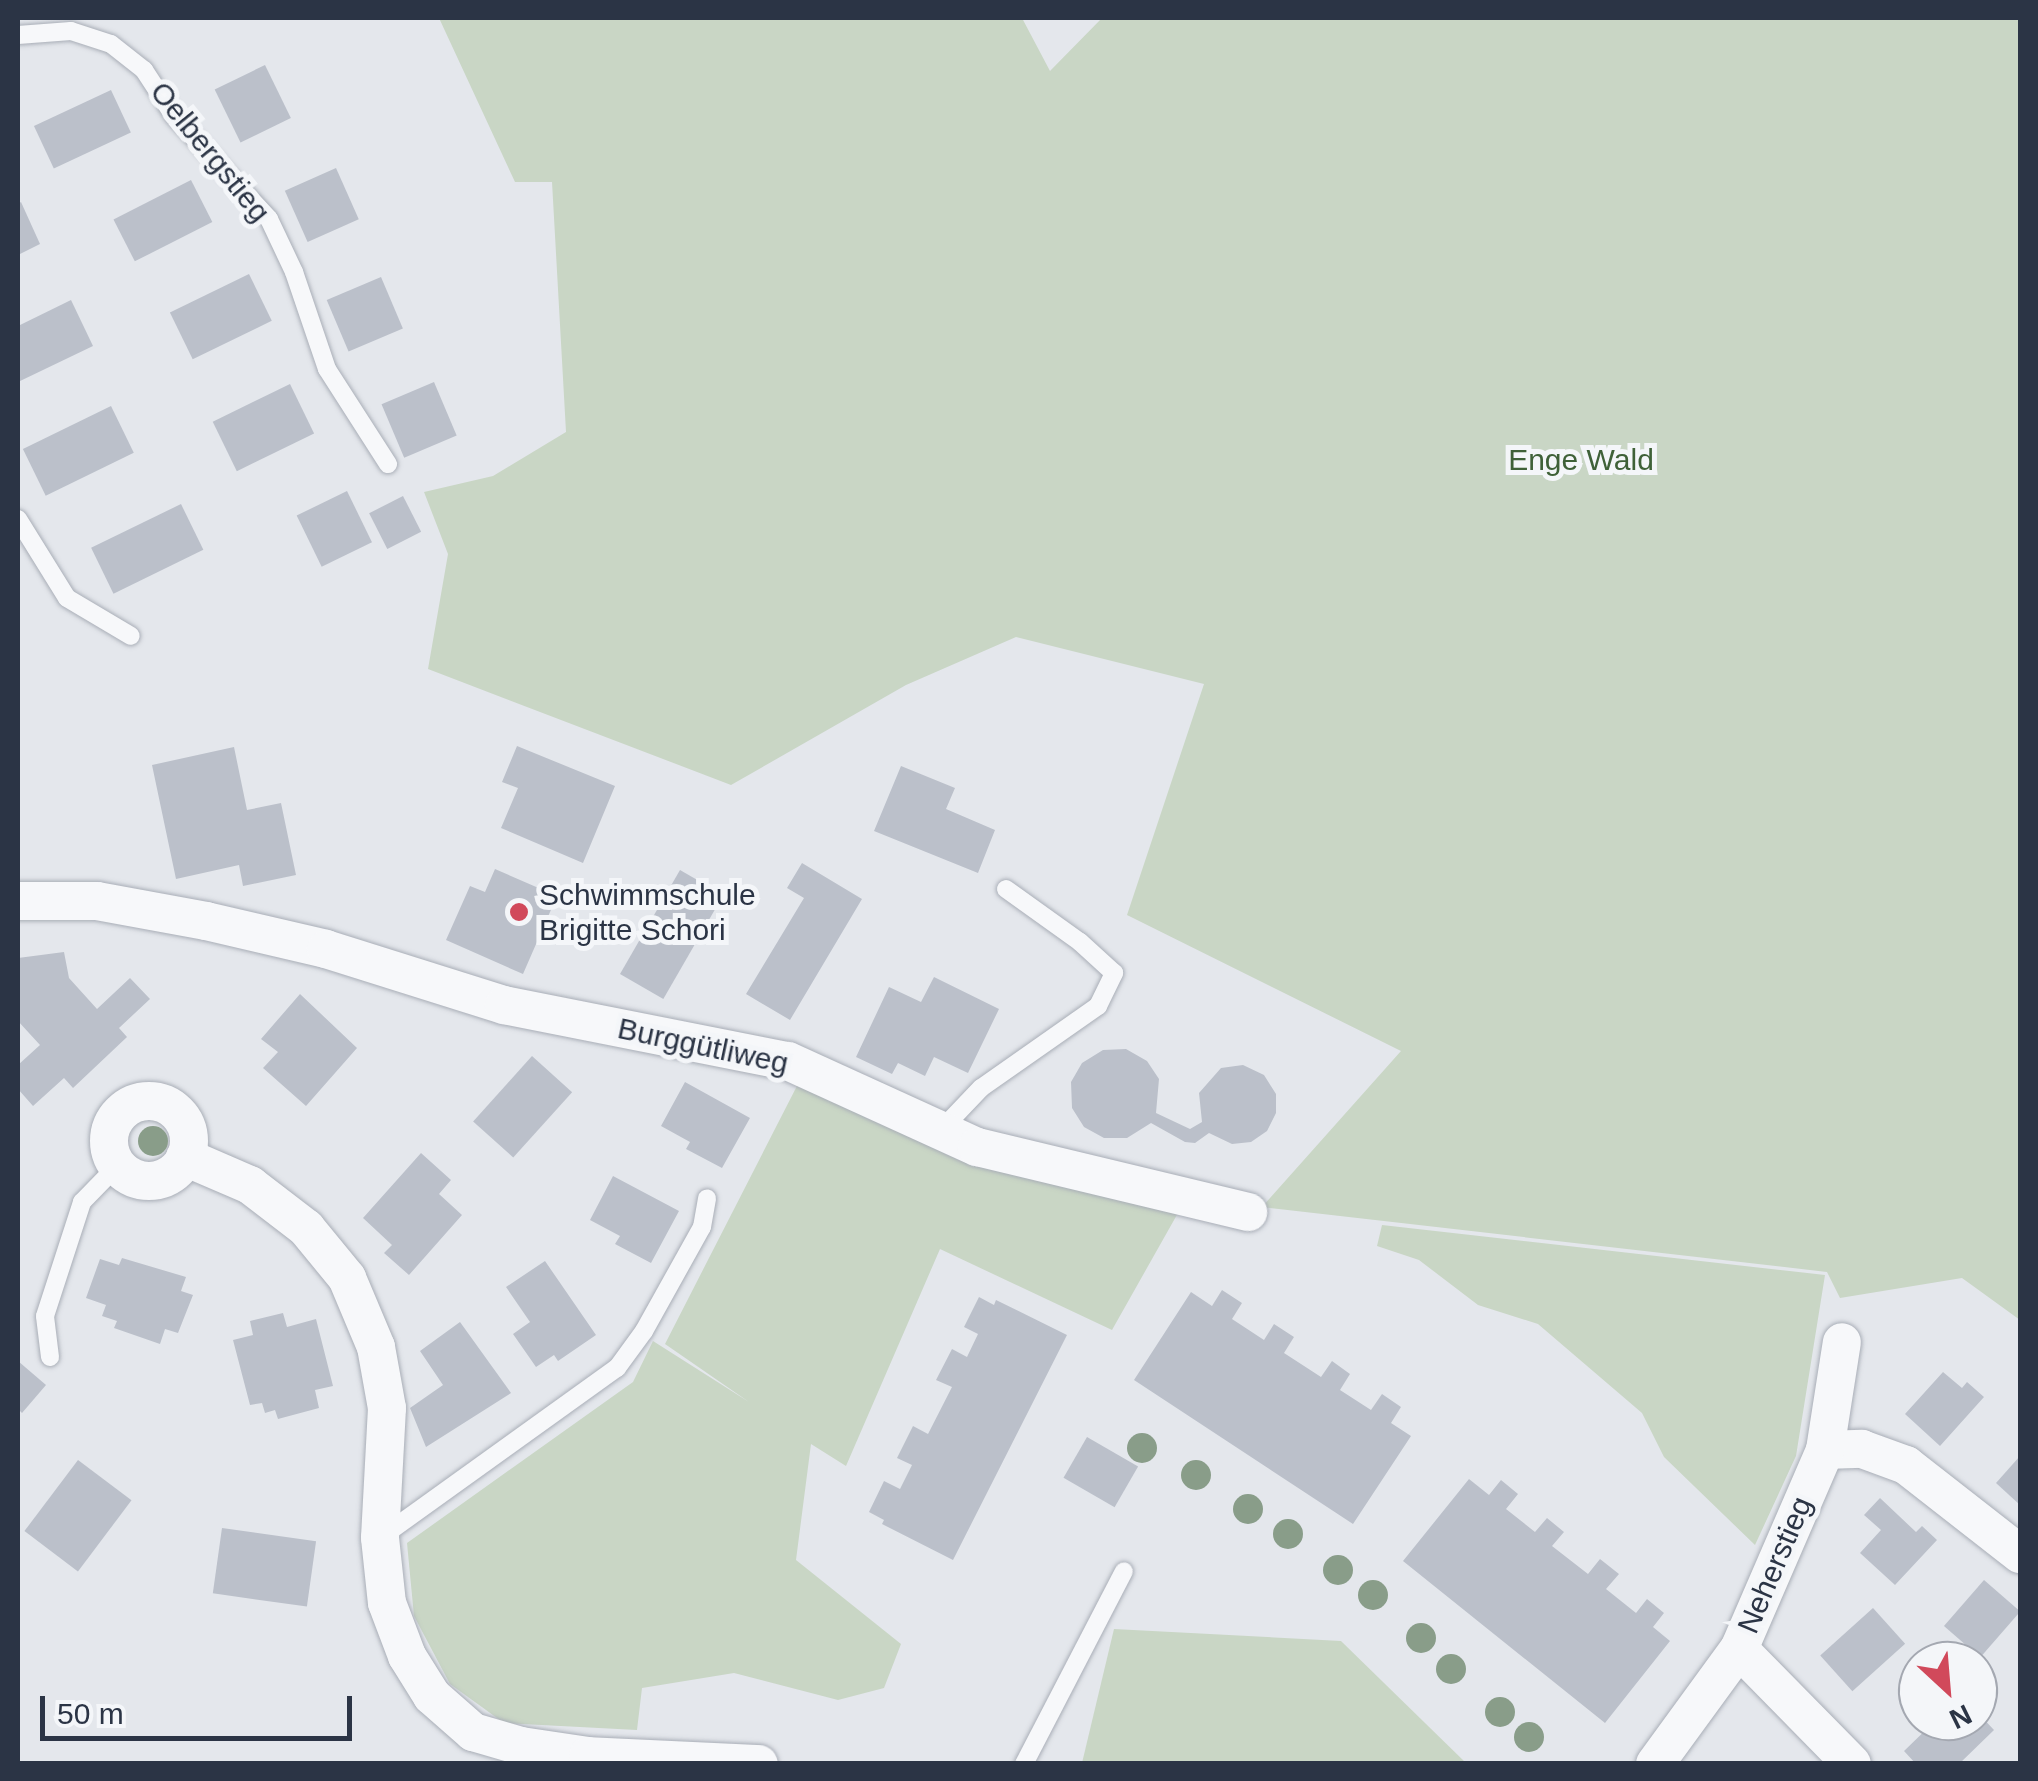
<!DOCTYPE html>
<meta charset="utf-8">
<style>
body{margin:0}
#map{position:relative;width:2038px;height:1781px;overflow:hidden;background:#e4e7ec;font-family:Arial,sans-serif}
div>[style]{position:absolute}
.green>*{inset:0;background:#c9d6c5}
.building>*{inset:0;background:#bbc0ca;transform-origin:0 0}
.roads{filter:drop-shadow(0 0 2px #a9aeb7) drop-shadow(0 0 2px #a9aeb7)}
.lane>*{height:18px;margin:-9px;padding:0 9px;transform-origin:9px;border-radius:9px;background:#f7f8fa}
.street>*{height:38px;margin:-19px;padding:0 19px;transform-origin:19px;border-radius:19px;background:#f7f8fa}
.street>.ring{margin:-19px;padding:0;box-sizing:content-box;background:none;border:38px solid #f7f8fa;border-radius:50%}
.trees>*{width:30px;height:30px;margin:-15px;border-radius:50%;background:#899d89}
.dots>*{width:28px;height:28px;translate:-50% -50%;box-sizing:border-box;border:5px solid #f4f6f9;border-radius:50%}
span{translate:-50% -50%;white-space:nowrap;text-align:center;line-height:1.15;-webkit-text-stroke:10px #f4f6f9;paint-order:stroke}
.street-label{font-size:30px;color:#2b3445}
.park-label{font-size:30px;color:#3f6138}
.poi-label{font-size:30px;color:#2b3445}
.left{translate:0 -50%;text-align:left}
.frame{position:absolute;inset:0;border:20px solid #2b3445;pointer-events:none}
.north{position:absolute;left:1898px;top:1641px;width:100px;height:100px;box-sizing:border-box;background:#f4f6f9;border:2px solid #a4a8b1;border-radius:50%;rotate:154deg;font-size:28px;font-weight:700;line-height:40px;text-align:center;color:#2b3445}
.north::after{content:'';display:block;margin:auto;width:35px;height:45px;background:#d1495b;clip-path:polygon(50% 0,100% 100%,50% 72%,0 100%)}
.scale{position:absolute;left:40px;top:1696px;width:312px;height:45px;box-sizing:border-box;border:5px solid #2b3445;border-top:0;padding-left:12px;font-size:30px;line-height:35px;white-space:nowrap;color:#2b3445;-webkit-text-stroke:8px #f4f6f9;paint-order:stroke}
</style>
<div id="map">
<div class="green">
<i style="clip-path:polygon(439px 18px,1022px 18px,1050px 71px,1102px 18px,2020px 18px,2020px 1320px,1962px 1278px,1840px 1298px,1827px 1272px,1262px 1207px,1401px 1051px,1127px 915px,1204px 684px,1016px 637px,906px 685px,731px 785px,428px 669px,448px 554px,424px 492px,493px 476px,566px 432px,552px 182px,515px 182px)"></i>
<i style="clip-path:polygon(799px 1082px,1178px 1213px,1112px 1330px,940px 1249px,846px 1466px,811px 1444px,796px 1560px,901px 1644px,884px 1688px,838px 1700px,734px 1673px,642px 1688px,637px 1730px,504px 1723px,450px 1684px,414px 1616px,407px 1543px,633px 1382px,653px 1341px,749px 1402px,665px 1344px)"></i>
<i style="clip-path:polygon(1382px 1225px,1825px 1275px,1796px 1456px,1755px 1545px,1664px 1457px,1642px 1413px,1538px 1324px,1478px 1305px,1419px 1260px,1377px 1246px)"></i>
<i style="clip-path:polygon(1114px 1629px,1341px 1641px,1466px 1763px,1082px 1763px)"></i>
</div>
<div class="building">
<i style="left:265px;top:65px;width:59px;height:56px;rotate:64deg"></i>
<i style="left:111px;top:90px;width:47px;height:85px;rotate:65deg"></i>
<i style="left:336px;top:168px;width:56px;height:56px;rotate:66deg"></i>
<i style="left:191px;top:180px;width:47px;height:87px;rotate:63deg"></i>
<i style="clip-path:polygon(21px 202px,40px 244px,18px 255px,18px 204px)"></i>
<i style="left:249px;top:274px;width:52px;height:88px;rotate:64deg"></i>
<i style="left:381px;top:277px;width:56px;height:59px;rotate:67deg"></i>
<i style="clip-path:polygon(71px 300px,93px 346px,18px 382px,18px 326px)"></i>
<i style="left:434px;top:382px;width:58px;height:57px;rotate:67deg"></i>
<i style="left:290px;top:384px;width:55px;height:86px;rotate:64deg"></i>
<i style="left:111px;top:406px;width:52px;height:98px;rotate:64deg"></i>
<i style="left:347px;top:491px;width:57px;height:56px;rotate:64deg"></i>
<i style="left:403px;top:496px;width:40px;height:38px;rotate:63deg"></i>
<i style="left:181px;top:504px;width:51px;height:100px;rotate:64deg"></i>
<i style="clip-path:polygon(517px 746px,615px 786px,583px 863px,501px 828px,518px 788px,502px 782px)"></i>
<i style="clip-path:polygon(234px 747px,247px 810px,281px 803px,296px 875px,243px 886px,239px 865px,176px 879px,152px 765px)"></i>
<i style="clip-path:polygon(901px 766px,955px 788px,946px 809px,995px 830px,978px 873px,874px 831px)"></i>
<i style="clip-path:polygon(802px 863px,862px 899px,790px 1020px,746px 994px,804px 898px,787px 888px)"></i>
<i style="clip-path:polygon(495px 869px,557px 896px,523px 974px,446px 940px,470px 886px,485px 892px)"></i>
<i style="left:680px;top:870px;width:50px;height:120px;rotate:30deg"></i>
<i style="clip-path:polygon(64px 952px,69px 978px,97px 1009px,130px 978px,150px 999px,119px 1028px,127px 1037px,73px 1088px,64px 1078px,33px 1106px,18px 1089px,18px 1065px,40px 1045px,18px 1021px,18px 958px)"></i>
<i style="clip-path:polygon(934px 977px,999px 1009px,968px 1073px,934px 1057px,925px 1076px,898px 1063px,892px 1074px,856px 1057px,889px 987px,921px 1002px)"></i>
<i style="clip-path:polygon(300px 994px,357px 1048px,306px 1106px,263px 1068px,278px 1052px,261px 1039px)"></i>
<i style="clip-path:polygon(1126px 1049px,1147px 1061px,1159px 1079px,1156px 1113px,1190px 1129px,1202px 1122px,1199px 1093px,1221px 1068px,1243px 1065px,1264px 1075px,1276px 1094px,1276px 1113px,1267px 1131px,1251px 1142px,1232px 1144px,1209px 1133px,1195px 1143px,1185px 1142px,1151px 1123px,1127px 1138px,1104px 1138px,1084px 1127px,1072px 1108px,1071px 1082px,1082px 1063px,1103px 1050px)"></i>
<i style="left:532px;top:1056px;width:54px;height:88px;rotate:42deg"></i>
<i style="clip-path:polygon(685px 1082px,750px 1118px,722px 1168px,686px 1149px,690px 1142px,661px 1126px)"></i>
<i style="clip-path:polygon(421px 1153px,451px 1180px,439px 1194px,462px 1215px,409px 1275px,384px 1253px,392px 1245px,363px 1218px)"></i>
<i style="clip-path:polygon(613px 1176px,679px 1211px,651px 1263px,615px 1244px,620px 1236px,590px 1220px)"></i>
<i style="clip-path:polygon(122px 1258px,186px 1277px,181px 1291px,193px 1295px,178px 1333px,165px 1329px,160px 1344px,114px 1328px,117px 1321px,102px 1316px,106px 1305px,86px 1298px,100px 1259px,119px 1265px)"></i>
<i style="clip-path:polygon(545px 1261px,596px 1335px,558px 1361px,554px 1355px,536px 1367px,513px 1334px,530px 1322px,506px 1287px)"></i>
<i style="clip-path:polygon(1222px 1290px,1242px 1303px,1232px 1319px,1264px 1340px,1274px 1324px,1294px 1337px,1284px 1353px,1301px 1364px,1321px 1377px,1332px 1361px,1350px 1374px,1340px 1390px,1371px 1410px,1382px 1394px,1401px 1407px,1391px 1423px,1411px 1436px,1353px 1524px,1134px 1380px,1191px 1292px,1212px 1306px)"></i>
<i style="clip-path:polygon(979px 1297px,994px 1305px,996px 1300px,1067px 1335px,953px 1560px,882px 1524px,884px 1520px,869px 1512px,884px 1481px,900px 1489px,912px 1465px,897px 1458px,913px 1426px,928px 1434px,952px 1387px,936px 1380px,952px 1349px,967px 1357px,978px 1334px,964px 1327px)"></i>
<i style="clip-path:polygon(283px 1313px,287px 1327px,316px 1319px,333px 1386px,315px 1390px,319px 1408px,278px 1419px,275px 1410px,265px 1413px,262px 1403px,250px 1405px,233px 1340px,253px 1335px,250px 1321px)"></i>
<i style="clip-path:polygon(460px 1322px,511px 1393px,426px 1447px,410px 1408px,443px 1385px,420px 1351px)"></i>
<i style="clip-path:polygon(18px 1361px,46px 1385px,22px 1413px,18px 1409px)"></i>
<i style="clip-path:polygon(1943px 1372px,1962px 1388px,1967px 1382px,1984px 1397px,1940px 1446px,1905px 1414px)"></i>
<i style="left:1087px;top:1437px;width:59px;height:47px;rotate:30deg"></i>
<i style="clip-path:polygon(2020px 1456px,2020px 1505px,1996px 1483px)"></i>
<i style="left:78px;top:1460px;width:67px;height:89px;rotate:37deg"></i>
<i style="clip-path:polygon(1469px 1479px,1489px 1495px,1501px 1480px,1518px 1494px,1506px 1509px,1535px 1532px,1547px 1518px,1564px 1532px,1552px 1546px,1588px 1574px,1600px 1559px,1619px 1574px,1606px 1589px,1636px 1613px,1647px 1599px,1664px 1613px,1653px 1627px,1670px 1641px,1605px 1723px,1403px 1561px)"></i>
<i style="clip-path:polygon(1880px 1498px,1916px 1532px,1922px 1526px,1937px 1540px,1895px 1585px,1860px 1553px,1881px 1530px,1864px 1515px)"></i>
<i style="left:222px;top:1528px;width:95px;height:66px;rotate:8deg"></i>
<i style="left:1984px;top:1580px;width:48px;height:61px;rotate:41deg"></i>
<i style="left:1873px;top:1608px;width:48px;height:71px;rotate:48deg"></i>
<i style="clip-path:polygon(1978px 1713px,1994px 1730px,1959px 1764px,1916px 1764px,1904px 1751px,1935px 1721px,1978px 1721px)"></i>
</div>
<div class="roads">
<div class="lane">
<i style="left:18px;top:35px;width:53px;rotate:-4.3deg"></i>
<i style="left:71px;top:31px;width:42px;rotate:18deg"></i>
<i style="left:111px;top:44px;width:42px;rotate:38.2deg"></i>
<i style="left:144px;top:70px;width:55px;rotate:56.9deg"></i>
<i style="left:174px;top:116px;width:140px;rotate:47.3deg"></i>
<i style="left:269px;top:219px;width:59px;rotate:64.7deg"></i>
<i style="left:294px;top:272px;width:102px;rotate:71.2deg"></i>
<i style="left:327px;top:369px;width:113px;rotate:57.3deg"></i>
<i style="left:18px;top:519px;width:93px;rotate:58.2deg"></i>
<i style="left:67px;top:598px;width:74px;rotate:30.7deg"></i>
<i style="left:941px;top:1130px;width:58px;rotate:-46.4deg"></i>
<i style="left:981px;top:1088px;width:143px;rotate:-35deg"></i>
<i style="left:1098px;top:1006px;width:37px;rotate:-64deg"></i>
<i style="left:1114px;top:973px;width:46px;rotate:-137.6deg"></i>
<i style="left:1080px;top:942px;width:91px;rotate:-144.4deg"></i>
<i style="left:50px;top:1357px;width:41px;rotate:-97deg"></i>
<i style="left:45px;top:1316px;width:120px;rotate:-72deg"></i>
<i style="left:82px;top:1202px;width:50px;rotate:-45.8deg"></i>
<i style="left:380px;top:1538px;width:292px;rotate:-35.7deg"></i>
<i style="left:617px;top:1368px;width:46px;rotate:-53.9deg"></i>
<i style="left:644px;top:1331px;width:119px;rotate:-60.9deg"></i>
<i style="left:702px;top:1227px;width:29px;rotate:-80deg"></i>
<i style="left:1024px;top:1764px;width:217px;rotate:-62.6deg"></i>
</div>
<div class="street">
<i style="left:18px;top:901px;width:79px"></i>
<i style="left:97px;top:901px;width:111px;rotate:10.4deg"></i>
<i style="left:206px;top:921px;width:123px;rotate:13.1deg"></i>
<i style="left:326px;top:949px;width:187px;rotate:17.5deg"></i>
<i style="left:504px;top:1005px;width:289px;rotate:11.2deg"></i>
<i style="left:788px;top:1061px;width:208px;rotate:24.5deg"></i>
<i style="left:977px;top:1147px;width:279px;rotate:13.5deg"></i>
<i class="ring" style="left:109px;top:1101px;width:42px;height:42px"></i>
<i style="left:185px;top:1157px;width:71px;rotate:23.3deg"></i>
<i style="left:250px;top:1185px;width:71px;rotate:37.5deg"></i>
<i style="left:306px;top:1228px;width:65px;rotate:50.6deg"></i>
<i style="left:347px;top:1278px;width:75px;rotate:67.2deg"></i>
<i style="left:376px;top:1347px;width:62px;rotate:79.8deg"></i>
<i style="left:387px;top:1408px;width:130px;rotate:93.1deg"></i>
<i style="left:380px;top:1538px;width:65px;rotate:83.9deg"></i>
<i style="left:387px;top:1603px;width:57px;rotate:69.3deg"></i>
<i style="left:407px;top:1656px;width:47px;rotate:58deg"></i>
<i style="left:432px;top:1696px;width:55px;rotate:41.3deg"></i>
<i style="left:473px;top:1732px;width:50px;rotate:16.3deg"></i>
<i style="left:521px;top:1746px;width:68px;rotate:8.5deg"></i>
<i style="left:588px;top:1756px;width:171px;rotate:2.7deg"></i>
<i style="left:1825px;top:1450px;width:37px;rotate:-2deg"></i>
<i style="left:1862px;top:1449px;width:47px;rotate:20deg"></i>
<i style="left:1906px;top:1465px;width:145px;rotate:38deg"></i>
<i style="left:1739px;top:1649px;width:161px;rotate:45.5deg"></i>
<i style="left:1655px;top:1764px;width:142px;rotate:-53.9deg"></i>
<i style="left:1739px;top:1649px;width:217px;rotate:-66.6deg"></i>
<i style="left:1825px;top:1450px;width:109px;rotate:-81.1deg"></i>
</div>
</div>
<div class="trees">
<i style="left:153px;top:1141px"></i>
<i style="left:1142px;top:1448px"></i>
<i style="left:1196px;top:1475px"></i>
<i style="left:1248px;top:1509px"></i>
<i style="left:1288px;top:1534px"></i>
<i style="left:1338px;top:1570px"></i>
<i style="left:1373px;top:1595px"></i>
<i style="left:1421px;top:1638px"></i>
<i style="left:1451px;top:1669px"></i>
<i style="left:1500px;top:1712px"></i>
<i style="left:1529px;top:1737px"></i>
</div>
<div class="dots">
<i style="left:519px;top:912px;background:#d1495b"></i>
</div>
<div class="street-label">
<span style="left:210px;top:152px;rotate:51deg">Oelbergstieg</span>
<span style="left:703px;top:1046px;rotate:12deg">Burggütliweg</span>
<span style="left:1775px;top:1565px;rotate:-67deg">Neherstieg</span>
</div>
<div class="park-label">
<span style="left:1581px;top:460px">Enge Wald</span>
</div>
<div class="poi-label">
<span class="left" style="left:539px;top:912px">Schwimmschule<br>Brigitte Schori</span>
</div>
<div class="frame"></div>
<div class="north">N</div>
<div class="scale">50 m</div>
</div>
